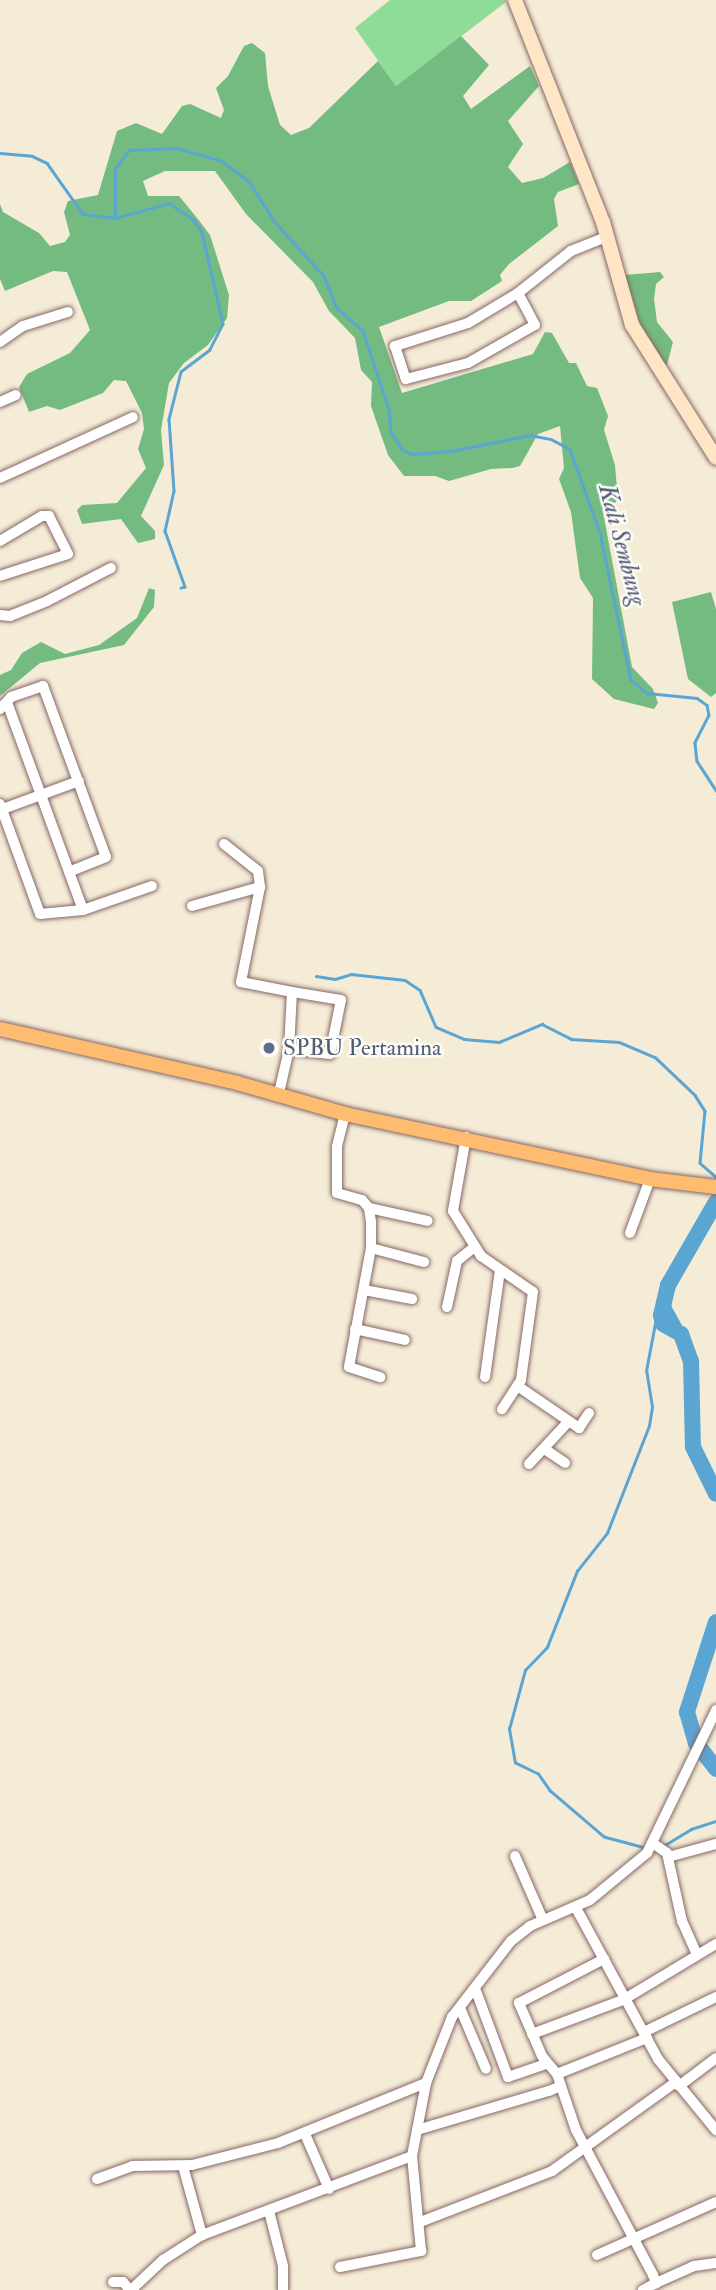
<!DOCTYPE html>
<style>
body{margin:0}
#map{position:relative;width:716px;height:2290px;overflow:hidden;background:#f5ecd7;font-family:"IM FELL Double Pica",serif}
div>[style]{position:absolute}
.green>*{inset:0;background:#8fdb98}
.forest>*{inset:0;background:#73bb80}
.stream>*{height:2.5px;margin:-1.25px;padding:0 1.25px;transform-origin:1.25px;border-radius:1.25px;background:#5ba5d3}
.canal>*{height:10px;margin:-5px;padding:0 5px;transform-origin:5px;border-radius:5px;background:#5ba5d3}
.river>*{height:16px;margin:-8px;padding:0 8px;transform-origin:8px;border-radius:8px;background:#5ba5d3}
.roads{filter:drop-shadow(0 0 2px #866767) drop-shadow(0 0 2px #866767)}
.minor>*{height:10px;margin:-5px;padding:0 5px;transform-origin:5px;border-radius:5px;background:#fff}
.secondary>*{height:14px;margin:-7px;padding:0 7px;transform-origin:7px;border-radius:7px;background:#ffe4c6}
.primary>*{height:14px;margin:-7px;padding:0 7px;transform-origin:7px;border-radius:7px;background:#febc70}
.dots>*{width:19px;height:19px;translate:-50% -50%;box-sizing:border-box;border:4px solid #fdfcf7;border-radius:50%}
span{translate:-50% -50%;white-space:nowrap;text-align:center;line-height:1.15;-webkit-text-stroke:5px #fdfcf7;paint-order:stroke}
.service-label{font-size:23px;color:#4e5e75}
.left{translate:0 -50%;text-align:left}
.water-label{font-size:24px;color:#525b77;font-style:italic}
</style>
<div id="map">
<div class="green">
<i style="clip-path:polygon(390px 0,505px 0,506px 2px,396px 86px,355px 28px)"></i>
</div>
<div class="forest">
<i style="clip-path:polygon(461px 36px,489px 65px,463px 96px,471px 109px,530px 66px,539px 86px,508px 121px,523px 144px,508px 167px,522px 183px,543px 178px,570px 162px,579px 184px,558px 192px,554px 199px,558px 226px,509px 264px,500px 275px,502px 281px,471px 301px,449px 301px,379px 327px,402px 393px,533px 354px,545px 332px,552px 333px,569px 363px,576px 363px,587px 386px,597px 388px,608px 416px,604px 430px,615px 465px,618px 500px,603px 512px,632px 667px,653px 689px,658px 703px,654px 709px,614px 699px,592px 679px,593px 598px,580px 578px,571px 512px,559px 479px,564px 468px,560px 426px,538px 434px,520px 466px,512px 468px,491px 469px,449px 481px,435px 476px,404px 476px,388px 455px,371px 406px,372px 382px,361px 370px,355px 338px,329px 311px,313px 282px,246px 214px,215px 171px,165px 171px,143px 181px,148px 196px,179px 196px,197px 218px,210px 235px,229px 295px,227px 318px,208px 345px,184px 363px,169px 383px,161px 430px,164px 465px,141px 516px,155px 531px,155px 539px,138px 543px,121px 519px,82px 524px,77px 510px,82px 505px,117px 503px,146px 468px,138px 449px,144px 429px,142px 413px,126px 381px,114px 380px,103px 393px,60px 410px,47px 406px,29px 412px,19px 387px,27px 374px,70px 353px,90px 330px,67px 272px,53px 271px,5px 291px,0 279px,0 204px,3px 212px,39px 233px,50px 246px,65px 242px,70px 235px,64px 212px,68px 201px,98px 195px,117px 131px,136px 123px,162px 134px,182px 106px,190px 104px,221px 118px,224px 110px,216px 88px,228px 76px,244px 46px,252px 43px,265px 53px,268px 86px,280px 125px,291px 135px,309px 128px,378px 61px,396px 86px)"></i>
<i style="clip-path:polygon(660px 272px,664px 277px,656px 284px,654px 299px,657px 322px,673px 342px,667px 365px,660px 365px,642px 330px,625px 275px)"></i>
<i style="clip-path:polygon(149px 588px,155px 590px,154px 607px,124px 645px,40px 663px,0 696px,0 675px,11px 670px,22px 653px,41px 642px,65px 654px,99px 645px,137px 618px)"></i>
<i style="clip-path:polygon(711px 592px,716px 609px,716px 693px,711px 697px,688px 679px,672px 602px)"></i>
</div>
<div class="stream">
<i style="left:0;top:153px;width:32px;rotate:5deg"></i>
<i style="left:32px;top:156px;width:17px;rotate:25deg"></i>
<i style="left:47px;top:163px;width:62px;rotate:54.8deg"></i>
<i style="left:83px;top:214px;width:32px;rotate:7deg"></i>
<i style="left:115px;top:218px;width:56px;rotate:-15.5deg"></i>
<i style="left:169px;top:203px;width:30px;rotate:34deg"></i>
<i style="left:194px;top:220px;width:14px;rotate:56deg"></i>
<i style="left:202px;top:232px;width:94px;rotate:77.1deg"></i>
<i style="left:223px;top:324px;width:29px;rotate:117deg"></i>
<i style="left:210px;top:350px;width:36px;rotate:143deg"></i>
<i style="left:181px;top:372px;width:49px;rotate:104.3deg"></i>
<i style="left:169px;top:419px;width:72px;rotate:86deg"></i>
<i style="left:174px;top:491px;width:41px;rotate:102.7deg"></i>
<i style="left:165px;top:531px;width:59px;rotate:70.3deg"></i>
<i style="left:185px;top:587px;width:4px;rotate:166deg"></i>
<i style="left:115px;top:218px;width:49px;rotate:-90deg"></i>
<i style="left:115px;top:169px;width:24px;rotate:-54deg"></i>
<i style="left:129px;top:150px;width:48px;rotate:-2.4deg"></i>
<i style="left:177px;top:148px;width:47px;rotate:16.1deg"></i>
<i style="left:222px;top:161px;width:34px;rotate:37deg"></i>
<i style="left:249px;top:181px;width:49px;rotate:57.6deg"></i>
<i style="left:275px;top:222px;width:73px;rotate:47.8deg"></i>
<i style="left:324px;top:276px;width:35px;rotate:68deg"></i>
<i style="left:337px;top:308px;width:35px;rotate:41deg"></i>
<i style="left:363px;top:331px;width:82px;rotate:71.6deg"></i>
<i style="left:389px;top:409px;width:23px;rotate:85deg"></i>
<i style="left:391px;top:432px;width:20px;rotate:57deg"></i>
<i style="left:402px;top:449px;width:10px;rotate:29deg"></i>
<i style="left:411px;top:454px;width:40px;rotate:-4.3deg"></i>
<i style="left:451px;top:451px;width:81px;rotate:-11.4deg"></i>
<i style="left:530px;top:435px;width:21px;rotate:11deg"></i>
<i style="left:551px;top:439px;width:21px;rotate:28deg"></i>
<i style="left:570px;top:449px;width:89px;rotate:70.3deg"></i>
<i style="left:600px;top:533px;width:150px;rotate:78.1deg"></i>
<i style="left:631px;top:680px;width:21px;rotate:39deg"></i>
<i style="left:647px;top:693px;width:50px;rotate:5.7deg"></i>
<i style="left:697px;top:698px;width:12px;rotate:35deg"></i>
<i style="left:707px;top:705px;width:10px;rotate:79deg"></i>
<i style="left:709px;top:715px;width:31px;rotate:117deg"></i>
<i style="left:695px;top:743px;width:18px;rotate:84deg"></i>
<i style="left:697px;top:761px;width:35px;rotate:57deg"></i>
<i style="left:316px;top:976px;width:19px;rotate:9deg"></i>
<i style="left:335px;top:979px;width:17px;rotate:-17deg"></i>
<i style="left:351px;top:974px;width:54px;rotate:6.3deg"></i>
<i style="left:405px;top:980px;width:18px;rotate:34deg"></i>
<i style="left:420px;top:990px;width:40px;rotate:66.6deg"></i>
<i style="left:436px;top:1027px;width:30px;rotate:23deg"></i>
<i style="left:464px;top:1039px;width:35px;rotate:5deg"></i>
<i style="left:499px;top:1042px;width:47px;rotate:-22.7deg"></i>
<i style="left:542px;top:1024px;width:33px;rotate:27deg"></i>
<i style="left:571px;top:1039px;width:48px;rotate:3.6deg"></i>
<i style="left:619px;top:1042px;width:39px;rotate:23deg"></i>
<i style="left:655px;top:1057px;width:55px;rotate:43.5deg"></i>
<i style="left:695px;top:1095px;width:19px;rotate:58deg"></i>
<i style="left:705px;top:1111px;width:52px;rotate:95.5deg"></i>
<i style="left:700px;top:1163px;width:21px;rotate:41deg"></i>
<i style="left:663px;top:1846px;width:33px;rotate:-31deg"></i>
<i style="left:691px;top:1829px;width:26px;rotate:-18deg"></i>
<i style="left:645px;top:1848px;width:42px;rotate:-165deg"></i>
<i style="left:604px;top:1837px;width:71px;rotate:-139.6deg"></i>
<i style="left:550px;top:1791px;width:21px;rotate:-125deg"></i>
<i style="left:538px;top:1774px;width:25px;rotate:-154deg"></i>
<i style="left:515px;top:1763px;width:35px;rotate:-100deg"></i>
<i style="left:509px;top:1729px;width:61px;rotate:-74.8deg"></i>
<i style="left:525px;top:1670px;width:32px;rotate:-46deg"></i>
<i style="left:547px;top:1647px;width:82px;rotate:-68.5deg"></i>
<i style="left:577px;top:1571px;width:48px;rotate:-51.7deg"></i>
<i style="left:607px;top:1533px;width:115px;rotate:-68.6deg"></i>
<i style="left:649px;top:1426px;width:19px;rotate:-81deg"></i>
<i style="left:652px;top:1407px;width:36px;rotate:-99deg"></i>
<i style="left:646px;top:1371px;width:54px;rotate:-79.3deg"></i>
<i style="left:656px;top:1318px;width:6px;rotate:-31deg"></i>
</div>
<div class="canal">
<i style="left:665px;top:1305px;width:33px;rotate:61deg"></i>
</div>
<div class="river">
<i style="left:716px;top:1202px;width:96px;rotate:120deg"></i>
<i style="left:668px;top:1285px;width:31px;rotate:103deg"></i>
<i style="left:661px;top:1315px;width:9px;rotate:77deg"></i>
<i style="left:663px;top:1324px;width:21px;rotate:29deg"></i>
<i style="left:681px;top:1334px;width:29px;rotate:70deg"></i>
<i style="left:691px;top:1361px;width:86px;rotate:88.7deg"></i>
<i style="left:693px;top:1447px;width:52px;rotate:63.9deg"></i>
<i style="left:716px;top:1622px;width:95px;rotate:107.9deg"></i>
<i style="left:687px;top:1712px;width:32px;rotate:74deg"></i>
<i style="left:696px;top:1743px;width:33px;rotate:52deg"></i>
</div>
<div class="roads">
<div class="minor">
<i style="left:518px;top:293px;width:58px;rotate:149deg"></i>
<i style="left:468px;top:323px;width:77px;rotate:162.5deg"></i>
<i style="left:395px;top:346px;width:35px;rotate:72deg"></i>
<i style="left:406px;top:379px;width:64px;rotate:-14.5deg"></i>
<i style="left:468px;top:363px;width:77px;rotate:-29.6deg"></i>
<i style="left:535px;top:325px;width:36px;rotate:-118deg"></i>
<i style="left:518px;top:293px;width:68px;rotate:-38.4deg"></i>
<i style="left:571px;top:251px;width:38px;rotate:-22deg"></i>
<i style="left:0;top:342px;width:28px;rotate:-35deg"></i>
<i style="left:23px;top:326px;width:47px;rotate:-17.3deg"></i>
<i style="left:0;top:402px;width:17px;rotate:-24deg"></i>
<i style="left:0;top:478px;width:146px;rotate:-24.6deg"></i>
<i style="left:0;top:541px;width:49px;rotate:-30.8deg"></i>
<i style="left:42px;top:516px;width:7px"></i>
<i style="left:49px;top:516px;width:42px;rotate:63.4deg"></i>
<i style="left:68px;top:554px;width:71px;rotate:162.1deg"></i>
<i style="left:0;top:615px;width:10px;rotate:6deg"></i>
<i style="left:10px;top:616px;width:40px;rotate:-22deg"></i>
<i style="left:47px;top:601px;width:72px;rotate:-27.3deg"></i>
<i style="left:8px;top:705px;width:218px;rotate:69.9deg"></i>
<i style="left:83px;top:910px;width:73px;rotate:-19.2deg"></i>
<i style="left:0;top:709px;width:16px;rotate:-47deg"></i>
<i style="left:11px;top:697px;width:34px;rotate:-19deg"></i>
<i style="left:43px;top:686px;width:182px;rotate:69.8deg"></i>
<i style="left:106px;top:857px;width:40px;rotate:158deg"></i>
<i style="left:0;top:804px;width:117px;rotate:70deg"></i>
<i style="left:40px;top:914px;width:43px;rotate:-5.3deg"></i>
<i style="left:0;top:810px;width:84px;rotate:-20.2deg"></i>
<i style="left:224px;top:844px;width:43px;rotate:38.5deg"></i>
<i style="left:258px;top:871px;width:16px;rotate:83deg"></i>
<i style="left:192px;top:906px;width:71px;rotate:-15.6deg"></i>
<i style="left:260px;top:887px;width:97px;rotate:101.3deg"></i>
<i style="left:241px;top:982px;width:52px;rotate:11.1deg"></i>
<i style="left:292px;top:992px;width:57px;rotate:93deg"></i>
<i style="left:289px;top:1049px;width:45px;rotate:102.8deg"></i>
<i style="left:289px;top:1049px;width:41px;rotate:7deg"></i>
<i style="left:330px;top:1054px;width:55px;rotate:-78.5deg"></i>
<i style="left:341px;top:1000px;width:50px;rotate:-170.7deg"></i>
<i style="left:345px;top:1114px;width:34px;rotate:104deg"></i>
<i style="left:337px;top:1147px;width:46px;rotate:90deg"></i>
<i style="left:337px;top:1193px;width:26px;rotate:16deg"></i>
<i style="left:362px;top:1200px;width:11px;rotate:49deg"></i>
<i style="left:369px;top:1208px;width:14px;rotate:82deg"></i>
<i style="left:371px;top:1222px;width:26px;rotate:90deg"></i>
<i style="left:371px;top:1248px;width:121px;rotate:100.5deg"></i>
<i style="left:349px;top:1367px;width:33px;rotate:18deg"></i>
<i style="left:466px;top:1137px;width:75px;rotate:100deg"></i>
<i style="left:453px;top:1211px;width:53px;rotate:58.1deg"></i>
<i style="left:481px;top:1256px;width:63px;rotate:34.7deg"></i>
<i style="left:533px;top:1292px;width:89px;rotate:97.8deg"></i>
<i style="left:521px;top:1380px;width:35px;rotate:123deg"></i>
<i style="left:369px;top:1208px;width:60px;rotate:12.4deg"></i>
<i style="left:630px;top:1233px;width:58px;rotate:-69.7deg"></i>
<i style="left:371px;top:1248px;width:55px;rotate:14.8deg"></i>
<i style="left:364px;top:1290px;width:49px;rotate:10.6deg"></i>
<i style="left:447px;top:1307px;width:47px;rotate:-77.7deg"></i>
<i style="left:457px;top:1261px;width:21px;rotate:-39deg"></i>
<i style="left:355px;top:1329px;width:51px;rotate:12.4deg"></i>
<i style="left:485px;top:1377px;width:108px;rotate:-82deg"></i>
<i style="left:519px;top:1387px;width:73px;rotate:34.3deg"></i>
<i style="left:579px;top:1428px;width:18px;rotate:-56deg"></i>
<i style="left:546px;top:1450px;width:23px;rotate:34deg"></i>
<i style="left:529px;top:1464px;width:57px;rotate:-47.1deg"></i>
<i style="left:654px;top:1844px;width:16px;rotate:35deg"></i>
<i style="left:667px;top:1853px;width:70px;rotate:77.6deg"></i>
<i style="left:682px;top:1921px;width:37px;rotate:66deg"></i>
<i style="left:515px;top:1856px;width:70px;rotate:66.4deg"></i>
<i style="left:668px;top:1857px;width:50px;rotate:-15.2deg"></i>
<i style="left:576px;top:1908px;width:172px;rotate:61.5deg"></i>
<i style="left:658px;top:2059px;width:92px;rotate:50.8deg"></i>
<i style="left:476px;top:1991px;width:92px;rotate:69.6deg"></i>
<i style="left:508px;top:2077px;width:40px;rotate:-18.9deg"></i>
<i style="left:460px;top:2008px;width:66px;rotate:66.9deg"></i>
<i style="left:644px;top:2032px;width:80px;rotate:-25.9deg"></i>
<i style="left:532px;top:2034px;width:97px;rotate:-20.5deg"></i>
<i style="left:623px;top:2000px;width:109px;rotate:-31.1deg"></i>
<i style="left:557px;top:2074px;width:23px;rotate:-130deg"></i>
<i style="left:542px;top:2056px;width:58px;rotate:-113.5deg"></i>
<i style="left:519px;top:2003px;width:96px;rotate:-27.4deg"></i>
<i style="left:561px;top:2086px;width:46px;rotate:71.2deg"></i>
<i style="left:576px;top:2130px;width:164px;rotate:62deg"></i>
<i style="left:653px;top:2275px;width:9px;rotate:69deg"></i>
<i style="left:656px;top:2283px;width:15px;rotate:152deg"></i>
<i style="left:679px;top:2086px;width:46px;rotate:-37.1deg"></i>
<i style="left:417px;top:2130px;width:138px;rotate:-16.5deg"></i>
<i style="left:549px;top:2091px;width:13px;rotate:-23deg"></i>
<i style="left:561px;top:2086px;width:13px;rotate:-108deg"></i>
<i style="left:557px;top:2074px;width:97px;rotate:-21.8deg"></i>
<i style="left:305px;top:2134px;width:60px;rotate:66.4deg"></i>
<i style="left:183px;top:2166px;width:72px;rotate:74.6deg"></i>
<i style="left:97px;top:2179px;width:37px;rotate:-20deg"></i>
<i style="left:132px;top:2166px;width:60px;rotate:-1deg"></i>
<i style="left:192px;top:2165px;width:89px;rotate:-14.3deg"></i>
<i style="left:278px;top:2143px;width:160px;rotate:-22.1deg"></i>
<i style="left:269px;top:2211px;width:57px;rotate:75.7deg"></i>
<i style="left:283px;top:2266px;width:24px;rotate:90deg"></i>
<i style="left:420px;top:2222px;width:142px;rotate:-21.1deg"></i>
<i style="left:552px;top:2171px;width:153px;rotate:-35.7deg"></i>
<i style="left:597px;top:2255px;width:130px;rotate:-24deg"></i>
<i style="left:340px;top:2267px;width:83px;rotate:-11.2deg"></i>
<i style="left:421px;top:2251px;width:95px;rotate:-95.4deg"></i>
<i style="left:113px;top:2282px;width:10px"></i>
<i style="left:123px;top:2282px;width:11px;rotate:49deg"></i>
<i style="left:656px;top:2283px;width:42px;rotate:-24.1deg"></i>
<i style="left:694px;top:2266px;width:22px;rotate:-8deg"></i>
<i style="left:131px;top:2290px;width:44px;rotate:-43.2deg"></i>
<i style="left:163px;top:2260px;width:46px;rotate:-32.7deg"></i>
<i style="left:202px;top:2235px;width:224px;rotate:-20.6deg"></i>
<i style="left:412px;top:2156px;width:74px;rotate:-79.1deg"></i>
<i style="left:426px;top:2083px;width:71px;rotate:-68.5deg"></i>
<i style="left:452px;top:2017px;width:96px;rotate:-52.2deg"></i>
<i style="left:511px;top:1941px;width:24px;rotate:-38deg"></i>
<i style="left:530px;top:1926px;width:65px;rotate:-23.4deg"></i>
<i style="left:590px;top:1900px;width:74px;rotate:-39.5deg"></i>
<i style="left:647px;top:1853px;width:159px;rotate:-64.2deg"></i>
</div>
<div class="secondary">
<i style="left:515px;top:0;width:239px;rotate:68.4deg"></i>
<i style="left:603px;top:222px;width:107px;rotate:74.3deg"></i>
<i style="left:632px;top:325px;width:157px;rotate:57.7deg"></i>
</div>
<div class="primary">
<i style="left:0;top:1029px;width:243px;rotate:12.8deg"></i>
<i style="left:237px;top:1083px;width:112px;rotate:16deg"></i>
<i style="left:345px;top:1114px;width:312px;rotate:12deg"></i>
<i style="left:650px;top:1179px;width:66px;rotate:6.9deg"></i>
</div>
</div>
<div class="dots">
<i style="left:269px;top:1048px;background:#5c6f8a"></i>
</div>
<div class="service-label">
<span class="left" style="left:283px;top:1048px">SPBU Pertamina</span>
</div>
<div class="water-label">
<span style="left:622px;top:545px;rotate:75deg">Kali Sembung</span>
</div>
</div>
